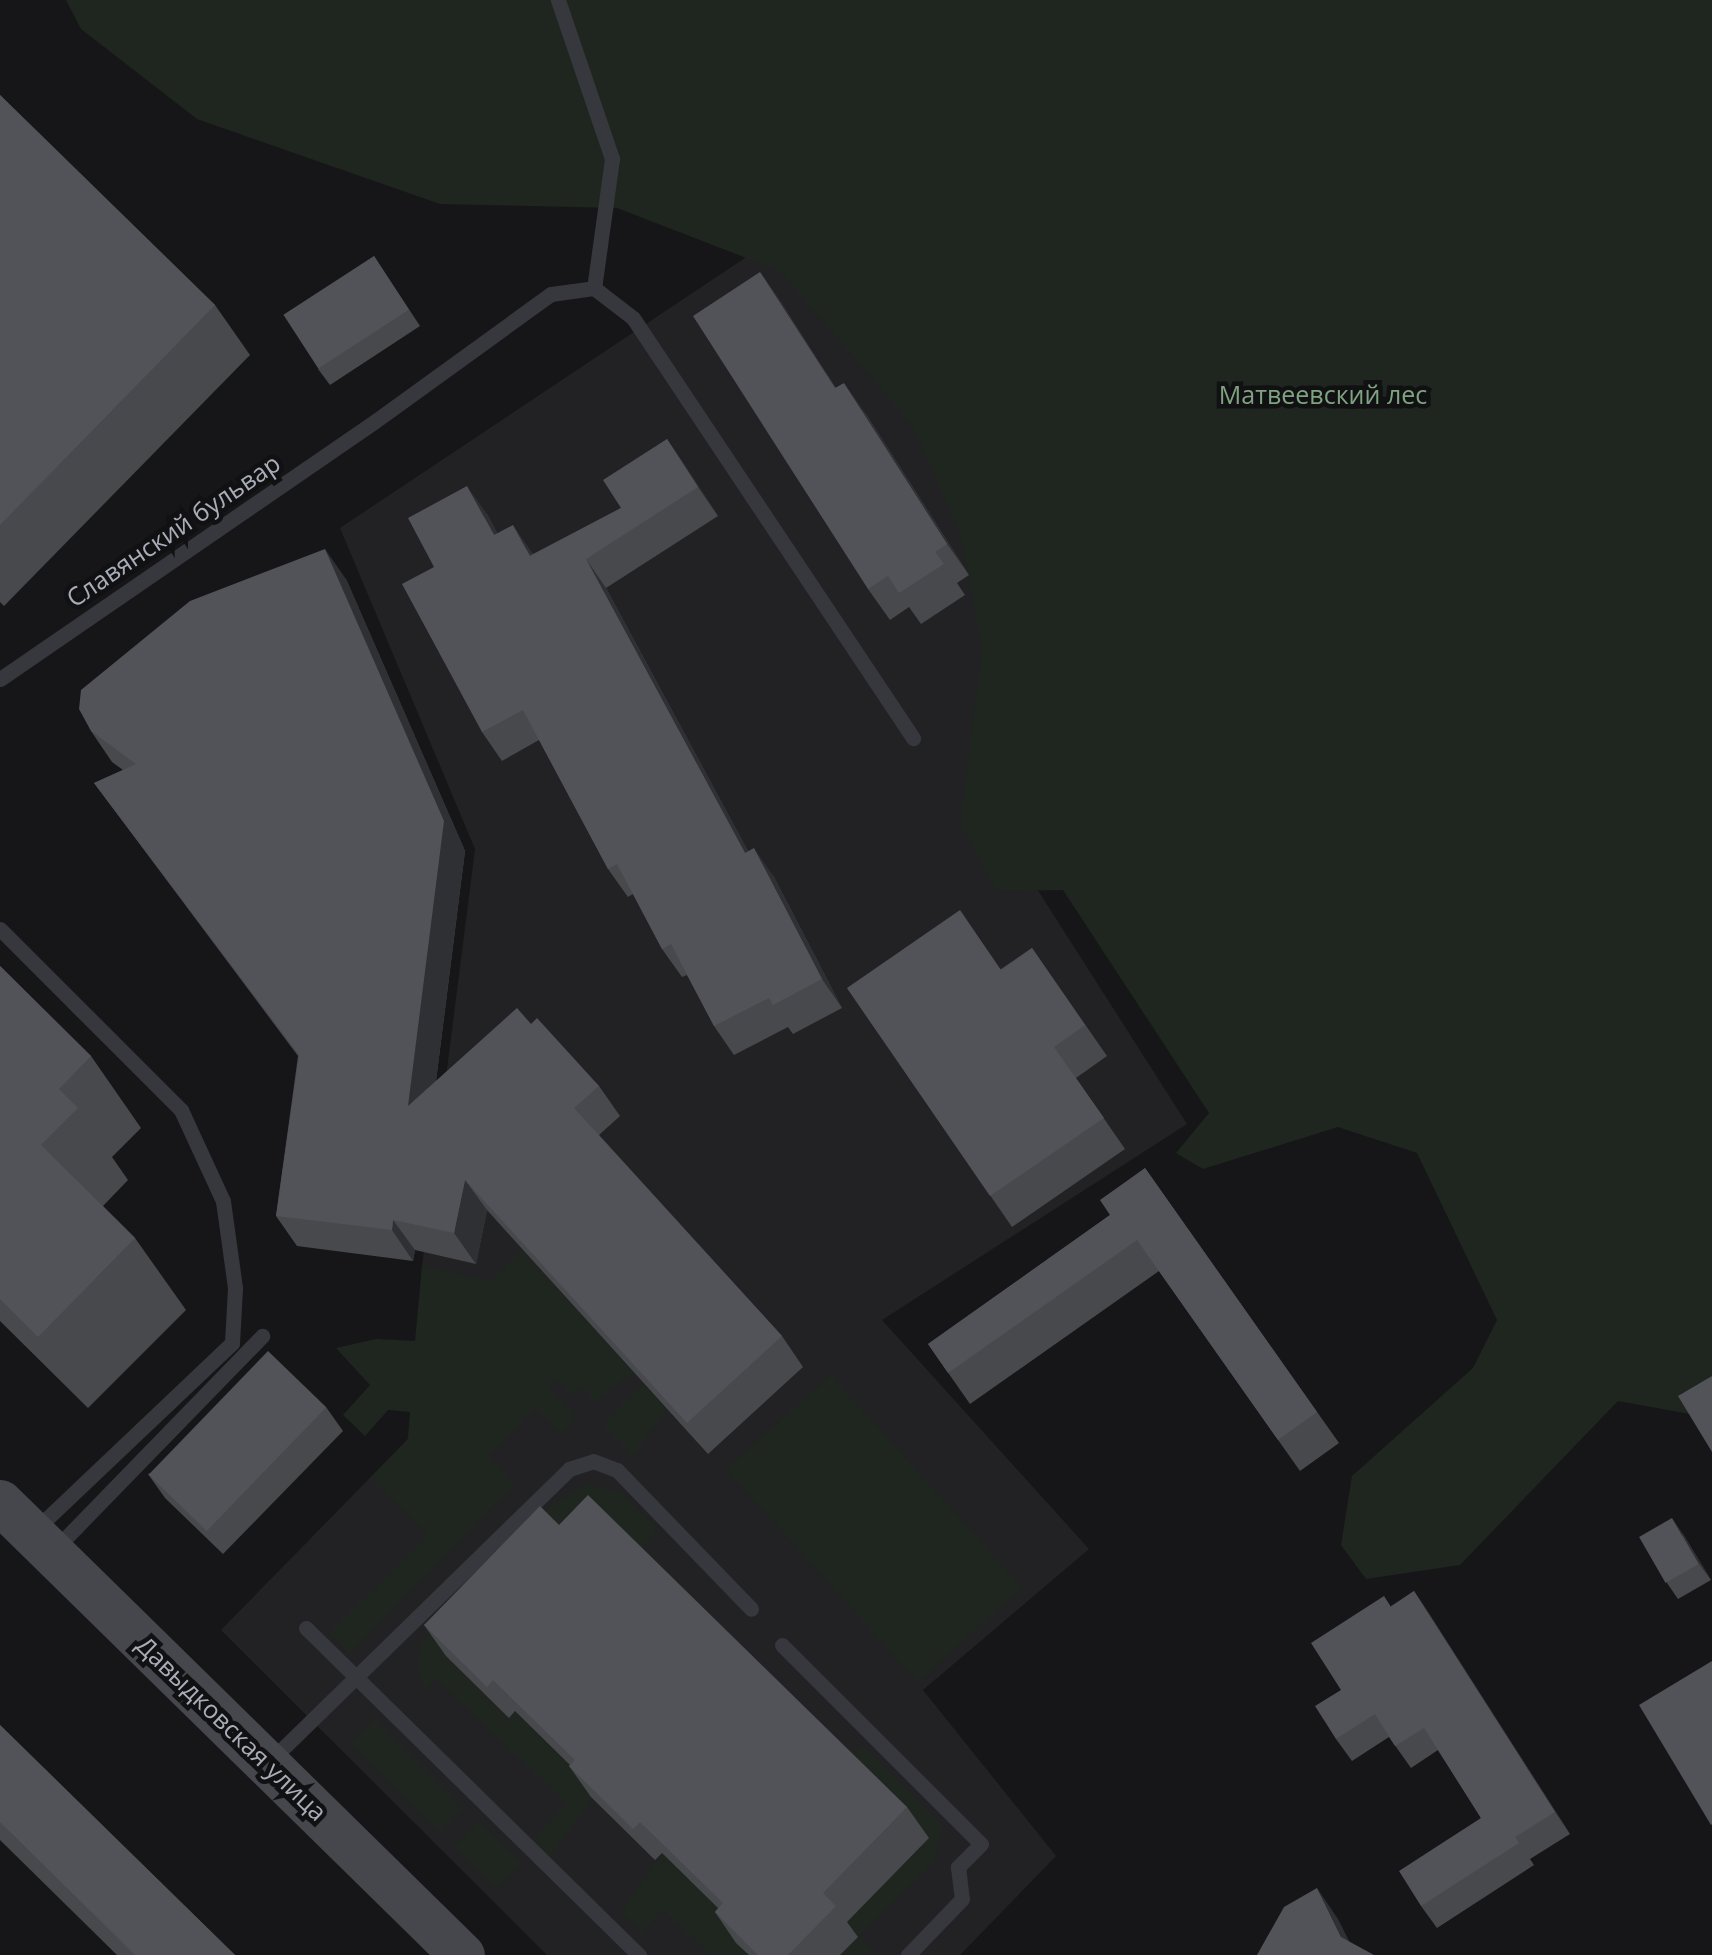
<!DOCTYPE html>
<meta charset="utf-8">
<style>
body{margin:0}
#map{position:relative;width:1712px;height:1955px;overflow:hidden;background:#161618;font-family:"Open Sans",sans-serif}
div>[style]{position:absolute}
.built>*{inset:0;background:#222225}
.green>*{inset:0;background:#1e261f;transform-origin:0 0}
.lane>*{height:15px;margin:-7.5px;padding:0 7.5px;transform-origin:7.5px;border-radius:7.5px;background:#37383d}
.secondary>*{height:45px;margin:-22.5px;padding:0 22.5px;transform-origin:22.5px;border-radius:22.5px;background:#45474d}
.wall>*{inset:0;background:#47494d}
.shaded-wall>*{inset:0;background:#2f3033}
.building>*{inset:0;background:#525359;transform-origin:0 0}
span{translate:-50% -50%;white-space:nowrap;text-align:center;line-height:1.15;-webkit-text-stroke:9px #111113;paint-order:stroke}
.park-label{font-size:25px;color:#7fa381}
.street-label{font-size:25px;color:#a8adb8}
</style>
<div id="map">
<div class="built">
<i style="clip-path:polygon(802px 220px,1037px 586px,988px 812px,1187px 1124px,882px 1320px,1089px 1549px,923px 1690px,1056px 1856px,960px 1955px,547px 1955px,221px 1630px,408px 1439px,422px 1266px,475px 849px,340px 528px)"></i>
</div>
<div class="green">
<i style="clip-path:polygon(66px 0,1712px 0,1712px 1418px,1618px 1401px,1460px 1565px,1366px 1579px,1341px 1545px,1352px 1476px,1473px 1368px,1497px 1320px,1417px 1153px,1338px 1127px,1203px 1169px,1176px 1153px,1209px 1113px,1063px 890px,996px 891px,960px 823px,982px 651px,961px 537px,914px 427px,780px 271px,617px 208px,440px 204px,197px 119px,81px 29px)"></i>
<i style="clip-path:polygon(522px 1249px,634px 1373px,595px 1401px,580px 1387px,572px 1395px,557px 1379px,548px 1386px,576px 1418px,562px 1434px,534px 1408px,488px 1456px,514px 1485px,349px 1654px,329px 1633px,428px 1535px,370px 1478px,408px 1439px,410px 1412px,388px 1410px,365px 1436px,343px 1415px,370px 1385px,336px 1348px,376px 1339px,415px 1341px,422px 1266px,491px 1281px)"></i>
<i style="left:831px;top:1375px;width:286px;height:141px;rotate:48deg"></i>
<i style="clip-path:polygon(644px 1384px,667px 1409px,634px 1456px,602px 1424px)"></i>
<i style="clip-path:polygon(588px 1484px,621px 1493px,658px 1529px,510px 1717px,515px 1711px,597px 1791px,545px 1863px,528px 1846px,566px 1803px,437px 1679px,425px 1690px,417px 1669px,421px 1643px,554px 1503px)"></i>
<i style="left:374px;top:1720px;width:125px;height:33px;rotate:45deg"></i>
<i style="clip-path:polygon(862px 1745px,942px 1825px,935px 1860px,858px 1936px,877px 1954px,840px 1955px,858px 1937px,841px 1920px,847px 1759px)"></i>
<i style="left:479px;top:1822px;width:59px;height:34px;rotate:45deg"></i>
<i style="clip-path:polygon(662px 1853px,745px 1934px,737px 1943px,749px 1955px,710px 1955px,663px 1910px,642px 1933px,621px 1913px)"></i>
</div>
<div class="lane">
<i style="left:558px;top:0;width:168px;rotate:71.2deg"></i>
<i style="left:612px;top:159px;width:130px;rotate:97.9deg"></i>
<i style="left:0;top:679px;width:454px;rotate:-34.5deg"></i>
<i style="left:374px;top:422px;width:218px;rotate:-35.9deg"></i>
<i style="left:551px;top:294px;width:43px;rotate:-7.9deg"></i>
<i style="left:594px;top:288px;width:49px;rotate:37.6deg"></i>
<i style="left:633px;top:318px;width:505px;rotate:56.31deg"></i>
<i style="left:0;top:929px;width:256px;rotate:45deg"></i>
<i style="left:181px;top:1110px;width:100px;rotate:65.2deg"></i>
<i style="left:223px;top:1201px;width:88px;rotate:82.1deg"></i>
<i style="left:235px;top:1288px;width:55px;rotate:93.1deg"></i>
<i style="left:232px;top:1343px;width:272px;rotate:136.5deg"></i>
<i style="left:56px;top:1548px;width:296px;rotate:-45.8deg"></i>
<i style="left:306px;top:1628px;width:467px;rotate:44.5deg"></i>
<i style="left:782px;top:1645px;width:281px;rotate:45deg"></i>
<i style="left:981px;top:1844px;width:33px;rotate:135deg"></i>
<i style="left:958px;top:1867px;width:32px;rotate:83deg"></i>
<i style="left:962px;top:1899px;width:78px;rotate:134deg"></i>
<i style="left:271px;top:1760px;width:417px;rotate:-44.3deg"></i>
<i style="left:569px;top:1469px;width:25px;rotate:-18deg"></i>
<i style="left:593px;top:1461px;width:26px;rotate:21deg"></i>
<i style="left:617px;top:1470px;width:193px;rotate:46deg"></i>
</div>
<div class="secondary">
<i style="left:0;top:1502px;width:647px;rotate:44.44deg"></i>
</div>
<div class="wall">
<i style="clip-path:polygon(0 95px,215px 305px,250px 355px,4px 606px,0 602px)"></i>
<i style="clip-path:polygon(374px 256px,420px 326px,330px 385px,318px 369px)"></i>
<i style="clip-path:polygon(760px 272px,836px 388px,866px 414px,969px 575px,957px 583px,965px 595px,921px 624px,909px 607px,890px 620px,868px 589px)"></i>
<i style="clip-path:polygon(667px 439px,718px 516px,606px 588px,748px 851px,774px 877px,842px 1008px,793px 1034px,788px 1027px,734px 1055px,714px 1026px,687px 975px,682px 977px,662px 949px,633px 894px,628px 897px,608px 869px,539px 740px,502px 761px,482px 732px,434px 567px,487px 514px,497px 533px,533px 554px,621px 508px)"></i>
<i style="clip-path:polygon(346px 579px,465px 851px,436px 1081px,531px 1024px,599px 1086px,620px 1116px,599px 1135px,782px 1336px,803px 1367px,708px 1454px,487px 1210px,476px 1264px,415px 1250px,413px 1261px,297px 1246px,276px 1216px,298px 1056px,94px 783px,123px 770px,112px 762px,91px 731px)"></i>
<i style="clip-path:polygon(1032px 948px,1107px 1056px,1076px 1078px,1125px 1149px,1012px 1227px,847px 988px,1001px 969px)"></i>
<i style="clip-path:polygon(0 966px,91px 1056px,141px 1128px,112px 1157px,128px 1180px,103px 1206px,135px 1238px,186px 1310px,88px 1408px,0 1321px)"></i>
<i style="clip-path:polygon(1145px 1168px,1339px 1443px,1300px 1471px,1159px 1271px,970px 1404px,928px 1344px,1110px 1215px)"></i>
<i style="clip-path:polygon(326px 1407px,343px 1431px,223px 1554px,165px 1498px,148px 1474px)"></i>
<i style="clip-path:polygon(559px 1525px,907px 1807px,929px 1838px,847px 1922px,858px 1937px,840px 1955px,749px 1955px,736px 1943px,715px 1912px,718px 1908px,662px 1853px,655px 1860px,591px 1797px,569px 1766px,570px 1765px,515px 1711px,509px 1718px,446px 1656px,424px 1625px)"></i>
<i style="clip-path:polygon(1683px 1534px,1711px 1580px,1678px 1599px,1667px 1583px)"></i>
<i style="clip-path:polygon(1414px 1591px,1570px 1834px,1530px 1859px,1534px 1865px,1437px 1928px,1421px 1906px,1481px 1818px,1438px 1750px,1411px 1768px,1389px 1737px,1352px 1761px,1336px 1739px,1341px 1690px,1391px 1606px)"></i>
<i style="clip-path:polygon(0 1725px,235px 1955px,117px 1955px,0 1840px)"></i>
</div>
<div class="shaded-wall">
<i style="clip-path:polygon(760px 272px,782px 303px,856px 420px,835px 388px)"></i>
<i style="clip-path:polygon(844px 383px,866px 414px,969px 575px,947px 544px)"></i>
<i style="clip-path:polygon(667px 439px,687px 468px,718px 516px,698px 487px)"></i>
<i style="clip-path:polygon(467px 486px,487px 514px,514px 564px,494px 535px)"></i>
<i style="clip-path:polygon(513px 525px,533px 554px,530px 556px)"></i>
<i style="clip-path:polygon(325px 549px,346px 579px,465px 851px,429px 1136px,408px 1106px)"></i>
<i style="clip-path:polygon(586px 559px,606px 588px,765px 882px,745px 853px)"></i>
<i style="clip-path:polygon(754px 848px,774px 877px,842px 1008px,822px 979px)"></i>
<i style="clip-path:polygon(465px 1180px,487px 1210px,476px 1264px,454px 1233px)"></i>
<i style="clip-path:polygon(393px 1220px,415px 1250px,413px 1261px,392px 1230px)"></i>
<i style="clip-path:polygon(1672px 1518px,1683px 1534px,1711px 1580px,1699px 1564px)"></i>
<i style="clip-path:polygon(1414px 1591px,1429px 1613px,1570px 1834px,1555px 1812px)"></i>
<i style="clip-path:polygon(1317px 1888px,1338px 1919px,1356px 1955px,1341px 1937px)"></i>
</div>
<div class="building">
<i style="clip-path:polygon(0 95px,215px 305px,0 525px)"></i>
<i style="left:374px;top:256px;width:64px;height:108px;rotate:57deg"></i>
<i style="clip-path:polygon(760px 272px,835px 388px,844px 383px,947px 544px,935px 552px,944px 564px,899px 593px,888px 576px,868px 589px,693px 316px)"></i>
<i style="clip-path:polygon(667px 439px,698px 487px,586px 559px,745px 853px,754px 848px,822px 979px,773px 1005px,769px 998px,714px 1026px,671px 944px,662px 949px,617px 864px,608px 869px,523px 710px,482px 732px,402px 584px,434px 567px,408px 518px,467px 486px,494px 535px,513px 525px,530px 556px,621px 508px,603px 480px)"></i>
<i style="clip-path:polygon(325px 549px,444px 821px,408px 1106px,517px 1008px,531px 1024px,537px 1018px,599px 1086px,574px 1108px,782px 1336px,687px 1423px,465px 1180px,454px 1233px,393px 1220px,392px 1230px,276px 1216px,299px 1055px,94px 783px,136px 764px,91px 731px,79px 709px,81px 690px,190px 601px)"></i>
<i style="clip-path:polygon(960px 910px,1001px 970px,1032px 948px,1085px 1025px,1054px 1047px,1104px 1118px,990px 1196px,847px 988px)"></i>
<i style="clip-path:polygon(0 966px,91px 1056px,59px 1089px,78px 1108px,41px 1145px,135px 1238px,38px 1337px,0 1299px)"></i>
<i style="clip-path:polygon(1145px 1168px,1317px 1412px,1278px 1440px,1137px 1240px,948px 1373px,928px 1344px,1110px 1215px,1100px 1200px)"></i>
<i style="left:268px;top:1351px;width:81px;height:172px;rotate:44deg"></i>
<i style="clip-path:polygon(1712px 1376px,1712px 1452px,1678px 1396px)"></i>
<i style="clip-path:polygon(588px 1495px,907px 1807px,823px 1893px,836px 1906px,788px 1955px,758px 1955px,715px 1912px,723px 1903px,640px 1822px,633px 1829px,569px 1766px,575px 1760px,493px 1680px,487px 1687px,424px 1625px,540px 1506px,559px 1525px)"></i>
<i style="left:1672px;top:1518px;width:53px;height:38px;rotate:60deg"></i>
<i style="clip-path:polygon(1414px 1591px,1555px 1812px,1515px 1837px,1519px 1843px,1421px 1906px,1399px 1871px,1481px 1818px,1424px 1728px,1395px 1746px,1375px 1714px,1336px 1739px,1315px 1706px,1341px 1690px,1311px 1643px,1384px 1596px,1391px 1607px)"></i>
<i style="clip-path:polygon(1712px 1661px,1712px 1824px,1711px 1825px,1639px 1705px)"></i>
<i style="clip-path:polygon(0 1725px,235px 1955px,135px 1955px,0 1822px)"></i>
<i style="clip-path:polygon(1317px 1888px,1341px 1937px,1374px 1955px,1257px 1955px,1284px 1907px)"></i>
</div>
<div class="park-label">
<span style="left:1323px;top:394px">Матвеевский лес</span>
</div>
<div class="street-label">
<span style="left:173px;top:530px;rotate:-34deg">Славянский бульвар</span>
<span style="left:232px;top:1728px;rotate:44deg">Давыдковская улица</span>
</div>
</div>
